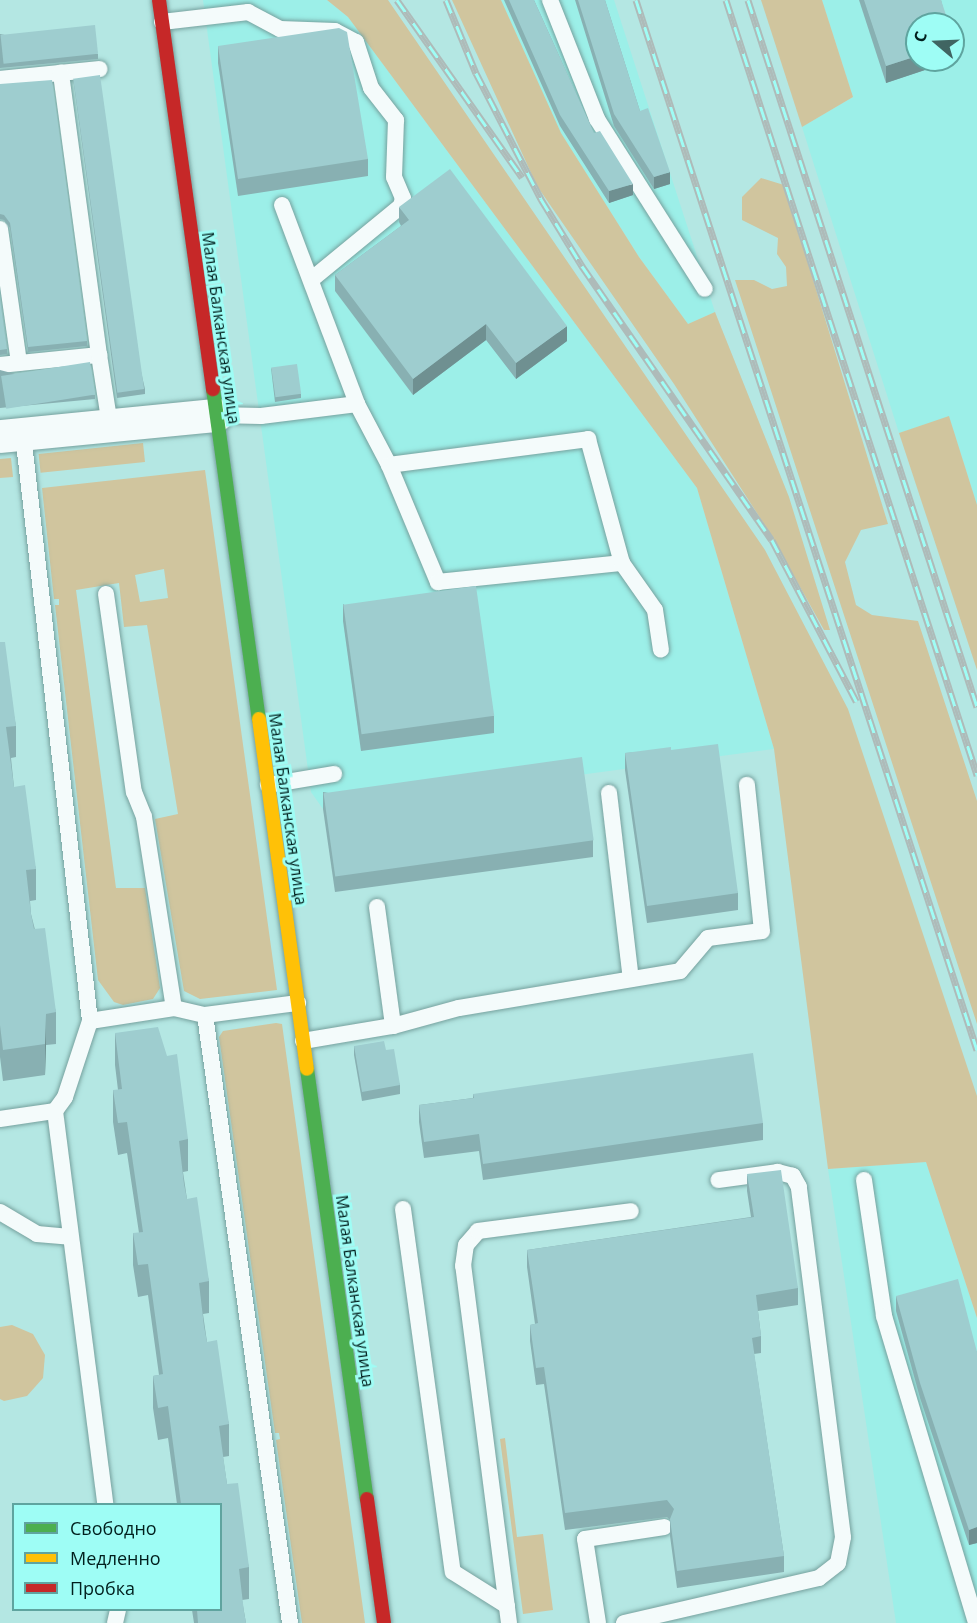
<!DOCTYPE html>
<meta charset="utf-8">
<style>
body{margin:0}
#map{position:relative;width:977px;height:1623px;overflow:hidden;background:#b4e7e3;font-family:"Open Sans",sans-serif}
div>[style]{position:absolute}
.built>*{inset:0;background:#9cefe8}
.green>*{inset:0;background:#d0c59e;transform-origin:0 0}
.roads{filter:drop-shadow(0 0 2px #76a19e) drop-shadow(0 0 2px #76a19e)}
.lane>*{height:16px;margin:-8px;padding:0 8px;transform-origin:8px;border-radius:8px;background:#f4fbfb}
.street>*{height:33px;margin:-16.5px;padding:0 16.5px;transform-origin:16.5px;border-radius:16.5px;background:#f4fbfb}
.fast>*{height:14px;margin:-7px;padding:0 7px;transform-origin:7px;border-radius:7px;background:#4caf50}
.slow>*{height:14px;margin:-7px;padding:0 7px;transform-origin:7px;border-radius:7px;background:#ffc107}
.jam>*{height:14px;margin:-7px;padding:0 7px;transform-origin:7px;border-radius:7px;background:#c62828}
.rail>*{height:7px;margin-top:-3.5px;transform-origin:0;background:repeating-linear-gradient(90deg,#9efdf5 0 14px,#aebbb9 0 28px);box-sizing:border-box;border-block:2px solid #aebbb9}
.wall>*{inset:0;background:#88b0b2}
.shaded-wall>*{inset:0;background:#6f9091}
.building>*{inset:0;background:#9ecdcf;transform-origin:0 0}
span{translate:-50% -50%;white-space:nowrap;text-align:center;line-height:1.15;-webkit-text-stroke:6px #9efdf5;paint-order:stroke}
.street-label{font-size:16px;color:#011f1d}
.legend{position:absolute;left:12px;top:1503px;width:210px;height:108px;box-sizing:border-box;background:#9efdf5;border:2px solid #5fa49f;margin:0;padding:8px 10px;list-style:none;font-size:18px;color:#011f1d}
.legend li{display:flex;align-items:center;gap:12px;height:30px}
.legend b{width:30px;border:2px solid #5fa49f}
.north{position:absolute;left:905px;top:12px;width:60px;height:60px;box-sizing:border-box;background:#9efdf5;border:2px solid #5fa49f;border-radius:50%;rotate:289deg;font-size:16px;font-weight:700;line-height:24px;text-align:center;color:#011f1d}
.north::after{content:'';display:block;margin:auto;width:21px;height:27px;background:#406562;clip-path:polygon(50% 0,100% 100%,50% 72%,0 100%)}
</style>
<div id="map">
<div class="built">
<i style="clip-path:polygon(203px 0,327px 0,348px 17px,697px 488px,774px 749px,323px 809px,311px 792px)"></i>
<i style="clip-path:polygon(501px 0,614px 0,715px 312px,688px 324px,639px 257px,561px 133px)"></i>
<i style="clip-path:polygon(evenodd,822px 0,977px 0,977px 505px,949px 417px,899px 433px,802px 127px,853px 97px,822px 0,917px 24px,953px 24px,953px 60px,917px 60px,917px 24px)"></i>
<i style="clip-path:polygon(926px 1162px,977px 1318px,977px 1623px,896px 1623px,828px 1169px)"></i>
</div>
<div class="green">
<i style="clip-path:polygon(327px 0,388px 0,765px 550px,848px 709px,977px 1096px,977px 1318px,926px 1162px,828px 1169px,774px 749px,697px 488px,348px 17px)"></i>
<i style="clip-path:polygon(452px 0,501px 0,561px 133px,639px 257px,688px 324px,715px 312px,789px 497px,830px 630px,824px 630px,771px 535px,674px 384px,537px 186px)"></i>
<i style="clip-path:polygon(761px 0,822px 0,853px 97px,802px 127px)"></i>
<i style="clip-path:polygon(761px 178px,784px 185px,888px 524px,861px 530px,845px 562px,856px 605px,872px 615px,918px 621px,977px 801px,977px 1024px,735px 280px,754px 280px,772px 289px,787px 286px,786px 267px,777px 254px,778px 238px,742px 220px,742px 197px)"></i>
<i style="clip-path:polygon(949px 416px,977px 505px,977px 670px,899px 433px)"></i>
<i style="left:143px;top:443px;width:19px;height:105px;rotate:84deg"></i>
<i style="clip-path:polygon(11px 458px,13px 477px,0 478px,0 459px)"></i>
<i style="clip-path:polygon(evenodd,205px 470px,277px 990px,200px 999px,184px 991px,155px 819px,178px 814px,147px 625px,124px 627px,119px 583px,76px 590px,116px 888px,145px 888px,160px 988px,153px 999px,123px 1005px,114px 1002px,98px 980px,55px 605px,59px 605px,59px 599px,54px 599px,42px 488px,205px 470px,164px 569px,168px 598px,140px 602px,135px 575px,164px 569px)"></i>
<i style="clip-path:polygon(276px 1023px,282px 1024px,365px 1623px,302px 1623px,276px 1440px,280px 1439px,279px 1433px,275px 1433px,219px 1037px,223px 1031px)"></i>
<i style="clip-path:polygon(12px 1325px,33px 1334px,45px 1355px,43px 1378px,27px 1396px,4px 1401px,0 1399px,0 1327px)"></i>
<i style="clip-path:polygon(505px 1438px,517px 1537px,543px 1534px,553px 1610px,523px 1614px,500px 1439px)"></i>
</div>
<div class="roads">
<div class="lane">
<i style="left:550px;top:0;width:128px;rotate:68.4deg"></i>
<i style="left:597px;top:119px;width:201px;rotate:57.6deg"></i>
<i style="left:162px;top:22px;width:87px;rotate:-6.6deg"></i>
<i style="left:248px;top:12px;width:36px;rotate:28deg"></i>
<i style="left:280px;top:29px;width:55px;rotate:2.1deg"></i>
<i style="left:335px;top:31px;width:24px;rotate:28deg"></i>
<i style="left:356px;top:42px;width:48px;rotate:71.9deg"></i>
<i style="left:371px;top:88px;width:41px;rotate:52deg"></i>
<i style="left:396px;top:120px;width:57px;rotate:92deg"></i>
<i style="left:394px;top:177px;width:23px;rotate:67deg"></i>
<i style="left:403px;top:198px;width:8px;rotate:104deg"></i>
<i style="left:401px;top:206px;width:115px;rotate:140.6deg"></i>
<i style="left:0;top:79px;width:100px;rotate:-5.7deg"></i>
<i style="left:282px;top:205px;width:213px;rotate:69.3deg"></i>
<i style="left:357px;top:404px;width:69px;rotate:62.3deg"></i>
<i style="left:389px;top:465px;width:127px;rotate:67.3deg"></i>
<i style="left:438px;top:582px;width:185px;rotate:-5.9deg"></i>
<i style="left:0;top:229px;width:135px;rotate:81.9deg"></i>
<i style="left:99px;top:355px;width:71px;rotate:81.1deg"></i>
<i style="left:0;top:365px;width:100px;rotate:-5.8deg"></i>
<i style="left:99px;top:355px;width:285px;rotate:-97.7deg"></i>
<i style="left:216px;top:415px;width:45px;rotate:1.3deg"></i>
<i style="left:261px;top:416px;width:97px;rotate:-7.1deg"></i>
<i style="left:23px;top:434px;width:591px;rotate:83.49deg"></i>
<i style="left:90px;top:1021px;width:85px;rotate:-8.8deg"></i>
<i style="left:174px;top:1008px;width:32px;rotate:13deg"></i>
<i style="left:205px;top:1015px;width:94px;rotate:-7.4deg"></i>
<i style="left:389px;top:465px;width:201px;rotate:-7.4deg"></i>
<i style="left:588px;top:439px;width:129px;rotate:74.7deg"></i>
<i style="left:622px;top:563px;width:57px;rotate:54.9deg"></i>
<i style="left:655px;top:610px;width:40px;rotate:81.5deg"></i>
<i style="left:106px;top:594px;width:200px;rotate:82deg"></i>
<i style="left:134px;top:792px;width:27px;rotate:68deg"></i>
<i style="left:144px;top:817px;width:193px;rotate:81.1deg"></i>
<i style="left:268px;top:785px;width:67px;rotate:-9.5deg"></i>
<i style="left:609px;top:793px;width:187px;rotate:83.3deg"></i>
<i style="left:377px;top:907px;width:120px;rotate:82.3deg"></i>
<i style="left:205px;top:1015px;width:614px;rotate:82.04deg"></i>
<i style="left:303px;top:1041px;width:91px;rotate:-9.5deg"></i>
<i style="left:393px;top:1026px;width:68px;rotate:-15.3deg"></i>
<i style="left:459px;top:1008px;width:224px;rotate:-9.5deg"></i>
<i style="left:680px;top:971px;width:43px;rotate:-49.7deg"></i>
<i style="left:708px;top:938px;width:54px;rotate:-7.4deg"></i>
<i style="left:762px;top:931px;width:147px;rotate:-95.9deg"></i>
<i style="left:55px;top:1111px;width:396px;rotate:82.7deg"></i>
<i style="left:0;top:1119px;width:56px;rotate:-8.3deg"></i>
<i style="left:55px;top:1111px;width:17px;rotate:-54deg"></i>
<i style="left:65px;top:1097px;width:80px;rotate:-71.8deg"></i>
<i style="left:864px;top:1180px;width:137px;rotate:81.6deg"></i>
<i style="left:884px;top:1316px;width:320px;rotate:73.3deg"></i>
<i style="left:403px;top:1209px;width:366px;rotate:82.2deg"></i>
<i style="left:453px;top:1572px;width:64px;rotate:32.2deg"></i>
<i style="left:0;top:1212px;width:43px;rotate:30.7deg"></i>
<i style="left:37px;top:1234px;width:33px;rotate:5deg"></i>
<i style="left:115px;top:1623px;width:13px;rotate:-77deg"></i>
<i style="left:509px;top:1623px;width:360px;rotate:-97.3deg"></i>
<i style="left:463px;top:1266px;width:21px;rotate:-82deg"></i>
<i style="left:466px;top:1245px;width:18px;rotate:-49deg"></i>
<i style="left:478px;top:1231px;width:154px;rotate:-7.4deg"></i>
<i style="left:598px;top:1623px;width:85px;rotate:-98.8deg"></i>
<i style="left:585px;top:1539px;width:80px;rotate:-8.6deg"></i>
<i style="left:624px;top:1623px;width:200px;rotate:-13deg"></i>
<i style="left:819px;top:1578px;width:24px;rotate:-38deg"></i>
<i style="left:838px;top:1563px;width:26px;rotate:-79deg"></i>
<i style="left:843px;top:1537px;width:353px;rotate:-97.2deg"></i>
<i style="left:799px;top:1187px;width:13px;rotate:-119deg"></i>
<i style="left:793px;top:1176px;width:16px;rotate:-165deg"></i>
<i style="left:778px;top:1172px;width:60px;rotate:172.3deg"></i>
</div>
<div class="street">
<i style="left:0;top:436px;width:217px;rotate:-5.6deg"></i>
</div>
<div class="fast">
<i style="left:213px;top:389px;width:333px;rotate:82.1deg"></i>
<i style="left:307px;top:1069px;width:434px;rotate:82.1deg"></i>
</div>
<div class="slow">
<i style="left:259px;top:719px;width:353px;rotate:82.2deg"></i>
</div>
<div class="jam">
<i style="left:159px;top:0;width:393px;rotate:82.1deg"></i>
<i style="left:367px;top:1499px;width:125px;rotate:82.2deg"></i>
</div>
</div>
<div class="rail">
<i style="left:397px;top:0;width:217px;rotate:54.8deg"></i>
<i style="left:446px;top:0;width:79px;rotate:67.7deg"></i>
<i style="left:476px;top:73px;width:142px;rotate:62.7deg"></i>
<i style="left:541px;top:199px;width:79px;rotate:58.5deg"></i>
<i style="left:582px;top:266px;width:333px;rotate:55.3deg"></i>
<i style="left:772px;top:540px;width:182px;rotate:62.4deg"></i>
<i style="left:636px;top:0;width:1104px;rotate:72.01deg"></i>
<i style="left:726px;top:0;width:815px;rotate:72.05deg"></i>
<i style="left:748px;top:0;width:743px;rotate:72.05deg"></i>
</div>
<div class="wall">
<i style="clip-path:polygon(504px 0,534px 0,594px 133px,633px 195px,609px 203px,560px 126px)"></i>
<i style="clip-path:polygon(575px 0,605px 0,640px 111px,670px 184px,654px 189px,614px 126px)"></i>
<i style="clip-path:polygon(859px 0,941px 0,955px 60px,886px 83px)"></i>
<i style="clip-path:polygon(0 34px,98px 54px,98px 59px,0 68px)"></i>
<i style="clip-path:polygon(218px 46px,368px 159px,368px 176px,238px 196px,218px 63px)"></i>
<i style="clip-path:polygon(73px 78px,145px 389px,145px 394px,117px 398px)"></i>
<i style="clip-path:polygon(0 84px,87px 341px,87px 346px,28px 352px,10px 228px,4px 220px,0 219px)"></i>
<i style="clip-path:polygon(399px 207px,567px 341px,516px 379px,486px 340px,413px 395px,335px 291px,335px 275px,401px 226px,399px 222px)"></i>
<i style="clip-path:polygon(0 299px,7px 349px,7px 354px,0 355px)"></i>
<i style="clip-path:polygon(271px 368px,301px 394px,301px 398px,275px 402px)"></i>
<i style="clip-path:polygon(0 370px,95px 395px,95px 399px,0 408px)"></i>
<i style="clip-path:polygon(343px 604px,494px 716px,494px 733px,361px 751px,343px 621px)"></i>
<i style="clip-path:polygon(0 642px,16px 726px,16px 757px,11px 758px,14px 787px,36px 869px,36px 900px,30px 901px,31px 914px,56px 1012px,56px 1044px,46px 1045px,45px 1075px,3px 1081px,0 1057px)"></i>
<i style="clip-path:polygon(671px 750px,738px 893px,738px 910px,647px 923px,625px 770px,625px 753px)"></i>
<i style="clip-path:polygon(323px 792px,593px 840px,593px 857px,335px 892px,323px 809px)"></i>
<i style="clip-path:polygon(115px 1033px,188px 1139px,188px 1171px,183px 1172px,187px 1199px,209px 1281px,209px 1313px,203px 1314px,207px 1342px,229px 1424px,229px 1456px,223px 1457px,227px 1484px,249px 1567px,249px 1599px,242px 1600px,246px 1623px,194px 1623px,192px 1610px,220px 1610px,220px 1504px,177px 1504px,168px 1438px,158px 1440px,153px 1408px,153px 1376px,159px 1375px,148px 1295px,138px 1297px,133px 1265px,133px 1233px,139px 1233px,127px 1153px,118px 1155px,113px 1122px,113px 1090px,118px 1090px,115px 1065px)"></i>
<i style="clip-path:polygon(354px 1046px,386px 1050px,400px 1085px,400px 1094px,362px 1101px,354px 1055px)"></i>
<i style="clip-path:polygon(473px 1094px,763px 1123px,763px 1140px,483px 1180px,479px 1151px,424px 1158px,419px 1122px,419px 1105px,473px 1098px)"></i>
<i style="clip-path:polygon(747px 1174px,798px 1288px,798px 1305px,758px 1311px,761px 1336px,761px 1353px,754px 1354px,784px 1556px,784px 1572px,677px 1588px,670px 1536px,670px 1520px,667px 1517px,565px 1530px,544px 1384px,536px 1385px,530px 1341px,530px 1325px,535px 1324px,527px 1267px,527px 1250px,751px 1217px,747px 1191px)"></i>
<i style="clip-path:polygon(896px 1296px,977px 1352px,977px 1543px,969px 1545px,920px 1398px,896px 1311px)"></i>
</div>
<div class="shaded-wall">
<i style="clip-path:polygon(955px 43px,955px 60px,886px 83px,886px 66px,917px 56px,917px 60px,953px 60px,953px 44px)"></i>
<i style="clip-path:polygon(670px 172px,670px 184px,654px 189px,654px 177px)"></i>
<i style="clip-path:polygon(633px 184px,633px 195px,609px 203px,609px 191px)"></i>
<i style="clip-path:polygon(486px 324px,486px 340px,413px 395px,413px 379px)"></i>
<i style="clip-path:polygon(567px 326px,567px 341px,516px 379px,516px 363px)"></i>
<i style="clip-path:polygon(46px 1014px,46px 1045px,45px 1075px,45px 1044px)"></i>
<i style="clip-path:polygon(977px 1527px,977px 1543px,969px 1545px,969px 1530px)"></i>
</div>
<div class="building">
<i style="clip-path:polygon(509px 0,534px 0,594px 133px,600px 131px,633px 184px,609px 191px,560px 115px)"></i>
<i style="clip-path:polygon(578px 0,605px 0,640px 111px,648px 108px,670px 172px,654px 177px,614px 114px)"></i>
<i style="clip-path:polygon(864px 0,941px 0,949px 24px,917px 24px,917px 56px,886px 66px)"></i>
<i style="left:95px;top:25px;width:29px;height:95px;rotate:84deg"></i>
<i style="clip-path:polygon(339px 28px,347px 32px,368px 159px,238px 179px,218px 46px)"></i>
<i style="left:100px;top:75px;width:317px;height:27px;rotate:82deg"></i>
<i style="clip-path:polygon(52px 80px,87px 341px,28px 347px,10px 223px,4px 215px,0 214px,0 84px)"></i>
<i style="clip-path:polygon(450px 169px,567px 326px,516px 363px,486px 324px,413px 379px,335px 275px,409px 220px,399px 207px)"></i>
<i style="clip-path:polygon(0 299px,7px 349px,0 350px)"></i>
<i style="left:90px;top:362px;width:33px;height:90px;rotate:81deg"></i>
<i style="left:297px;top:364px;width:30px;height:26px;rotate:82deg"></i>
<i style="left:476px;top:586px;width:131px;height:134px;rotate:82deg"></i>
<i style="clip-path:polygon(0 642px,5px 642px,16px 726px,6px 727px,14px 787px,25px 785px,36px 869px,26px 870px,31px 914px,34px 929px,45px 928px,56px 1012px,46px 1014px,45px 1044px,3px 1050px,0 1025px)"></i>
<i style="clip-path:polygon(718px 744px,738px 893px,647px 906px,625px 753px,671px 747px,671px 750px)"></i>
<i style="left:582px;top:757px;width:84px;height:261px;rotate:82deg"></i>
<i style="clip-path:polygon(158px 1027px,167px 1056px,177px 1054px,188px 1139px,179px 1141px,184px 1184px,187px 1199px,197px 1197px,209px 1281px,199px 1283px,204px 1326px,207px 1342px,217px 1340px,229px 1424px,219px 1426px,227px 1484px,238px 1483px,249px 1567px,239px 1569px,244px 1612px,246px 1623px,198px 1623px,197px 1610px,220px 1610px,220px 1504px,181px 1504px,168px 1406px,158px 1408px,153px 1376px,163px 1374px,148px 1264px,138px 1265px,133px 1233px,143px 1232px,127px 1122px,118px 1123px,113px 1090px,122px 1089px,115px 1033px)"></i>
<i style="clip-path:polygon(384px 1041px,386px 1050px,394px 1049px,400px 1085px,362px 1092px,354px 1046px)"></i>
<i style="clip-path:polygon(753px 1053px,763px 1123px,483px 1164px,479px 1134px,424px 1142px,419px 1105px,474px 1098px,473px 1094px)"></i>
<i style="clip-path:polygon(781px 1170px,798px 1288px,756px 1295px,761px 1336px,752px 1338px,784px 1556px,677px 1571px,670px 1519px,674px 1509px,667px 1500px,565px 1513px,544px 1367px,536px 1368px,530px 1325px,538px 1323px,527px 1250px,754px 1217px,747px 1174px)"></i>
<i style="clip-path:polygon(958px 1279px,977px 1352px,977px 1527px,969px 1530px,920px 1383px,896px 1296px)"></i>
</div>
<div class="street-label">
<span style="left:221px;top:328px;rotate:82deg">Малая Балканская улица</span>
<span style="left:288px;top:809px;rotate:82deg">Малая Балканская улица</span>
<span style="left:355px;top:1291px;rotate:82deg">Малая Балканская улица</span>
</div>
<ul class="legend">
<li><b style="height:8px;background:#4caf50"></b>Свободно</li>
<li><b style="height:8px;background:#ffc107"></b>Медленно</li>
<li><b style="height:8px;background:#c62828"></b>Пробка</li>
</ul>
<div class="north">С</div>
</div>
